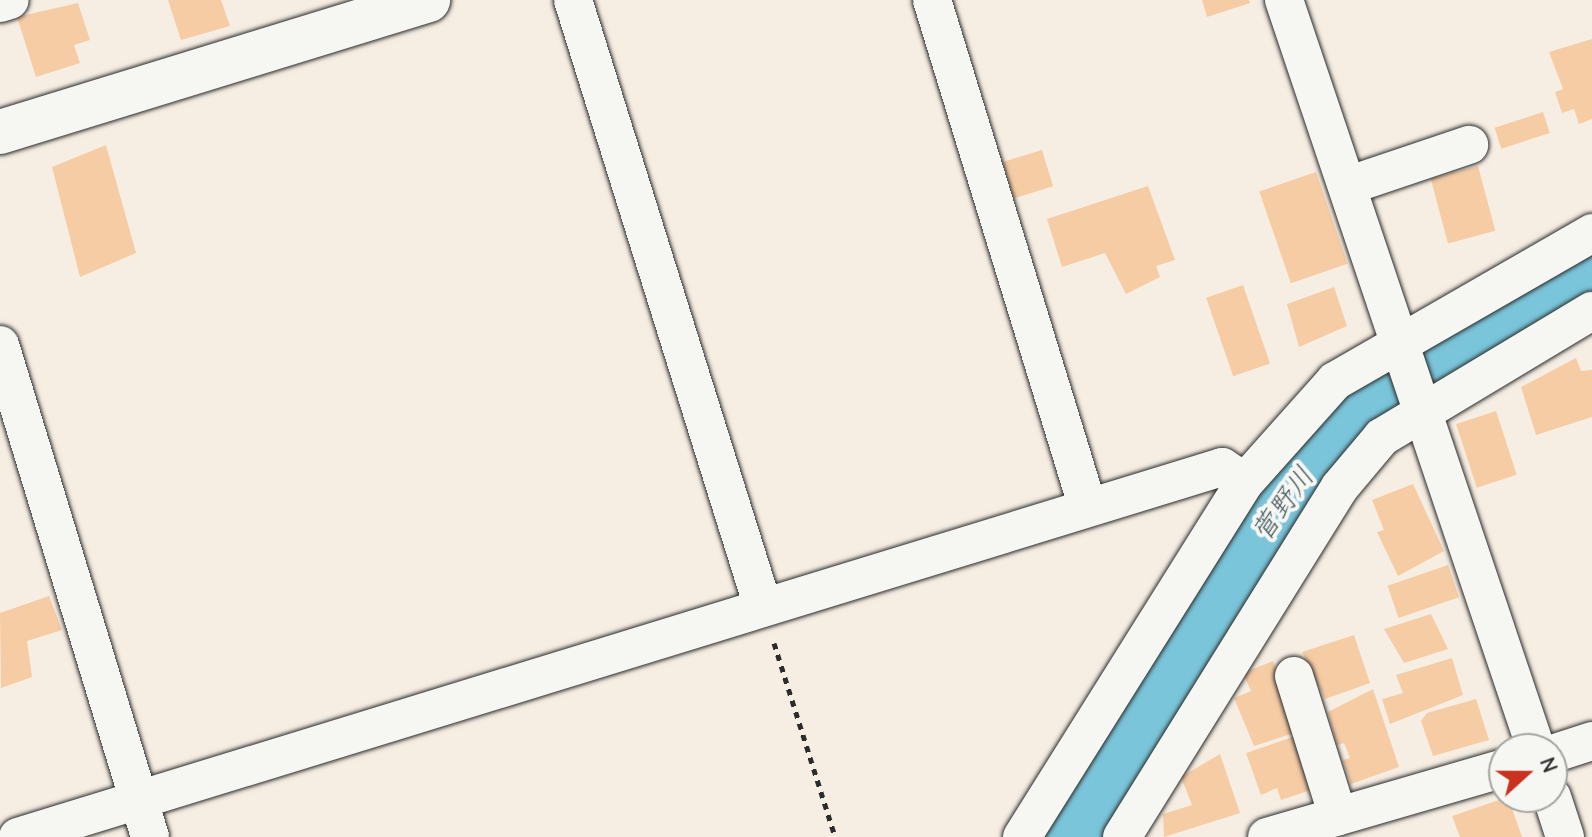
<!DOCTYPE html>
<meta charset="utf-8">
<style>
body{margin:0}
#map{position:relative;width:1592px;height:837px;overflow:hidden;background:#f6eee3;font-family:"Comic Neue","Klee One",sans-serif}
div>[style]{position:absolute}
.river>*{height:68px;margin:-34px;padding:0 34px;transform-origin:34px;border-radius:34px;background:#7ac5da}
.building>*{inset:0;background:#f6cca5;transform-origin:0 0}
.path>*{height:5px;margin-top:-2.5px;transform-origin:0;background:repeating-linear-gradient(90deg,#2b2b2b 0 6px,transparent 0 12px)}
.roads{filter:drop-shadow(0 0 2px #2b2b2b) drop-shadow(0 0 2px #2b2b2b)}
.street>*{height:38px;margin:-19px;padding:0 19px;transform-origin:19px;border-radius:19px;background:#f6f6f2}
.secondary>*{height:44px;margin:-22px;padding:0 22px;transform-origin:22px;border-radius:22px;background:#f6f6f2}
span{translate:-50% -50%;white-space:nowrap;text-align:center;line-height:1.15;-webkit-text-stroke:8px #f6f6f2;paint-order:stroke}
.water-label{font-size:28px;color:#435960;font-style:italic}
.north{position:absolute;left:1488px;top:733px;width:80px;height:80px;box-sizing:border-box;background:#f6f6f2;border:2px solid #a5a5a2;border-radius:50%;rotate:69deg;font-size:22px;font-weight:700;line-height:32px;text-align:center;color:#2b2b2b}
.north::after{content:'';display:block;margin:auto;width:28px;height:36px;background:#c8321e;clip-path:polygon(50% 0,100% 100%,50% 72%,0 100%)}
</style>
<div id="map">
<div class="river">
<i style="left:1071px;top:837px;width:385px;rotate:-58.2deg"></i>
<i style="left:1274px;top:510px;width:145px;rotate:-51.2deg"></i>
<i style="left:1365px;top:397px;width:261px;rotate:-29.4deg"></i>
</div>
<div class="building">
<i style="clip-path:polygon(168px 0,221px 0,230px 26px,181px 40px)"></i>
<i style="clip-path:polygon(1202px 0,1249px 0,1250px 3px,1207px 17px)"></i>
<i style="clip-path:polygon(78px 3px,90px 40px,74px 45px,80px 63px,36px 77px,17px 17px)"></i>
<i style="clip-path:polygon(1592px 39px,1592px 119px,1579px 124px,1574px 109px,1562px 113px,1555px 92px,1563px 89px,1549px 52px)"></i>
<i style="left:1543px;top:112px;width:22px;height:51px;rotate:72deg"></i>
<i style="clip-path:polygon(106px 145px,136px 253px,80px 277px,52px 167px)"></i>
<i style="left:1042px;top:150px;width:38px;height:41px;rotate:73deg"></i>
<i style="left:1478px;top:166px;width:67px;height:49px;rotate:75deg"></i>
<i style="left:1316px;top:172px;width:97px;height:60px;rotate:71deg"></i>
<i style="clip-path:polygon(1148px 186px,1175px 260px,1156px 266px,1160px 277px,1126px 294px,1105px 253px,1062px 267px,1047px 219px)"></i>
<i style="left:1243px;top:285px;width:83px;height:39px;rotate:71deg"></i>
<i style="clip-path:polygon(1334px 287px,1347px 326px,1299px 347px,1287px 304px)"></i>
<i style="clip-path:polygon(1576px 358px,1581px 371px,1592px 370px,1592px 417px,1536px 435px,1521px 387px)"></i>
<i style="left:1496px;top:411px;width:67px;height:42px;rotate:72deg"></i>
<i style="clip-path:polygon(1413px 484px,1444px 551px,1398px 576px,1377px 532px,1384px 530px,1372px 500px)"></i>
<i style="left:1448px;top:565px;width:34px;height:64px;rotate:71deg"></i>
<i style="clip-path:polygon(49px 596px,62px 630px,27px 641px,32px 677px,1px 688px,0 613px)"></i>
<i style="clip-path:polygon(1431px 614px,1448px 649px,1404px 663px,1384px 629px)"></i>
<i style="clip-path:polygon(1354px 635px,1370px 683px,1325px 699px,1302px 652px)"></i>
<i style="clip-path:polygon(1452px 658px,1463px 695px,1390px 724px,1382px 699px,1403px 693px,1396px 675px)"></i>
<i style="clip-path:polygon(1273px 661px,1297px 732px,1254px 746px,1234px 698px,1251px 691px,1243px 673px)"></i>
<i style="clip-path:polygon(1373px 689px,1399px 767px,1351px 784px,1343px 760px,1350px 758px,1344px 743px,1337px 745px,1328px 712px)"></i>
<i style="clip-path:polygon(1476px 699px,1489px 740px,1433px 756px,1421px 721px,1427px 713px)"></i>
<i style="clip-path:polygon(1299px 735px,1314px 789px,1281px 800px,1277px 788px,1261px 795px,1246px 753px)"></i>
<i style="clip-path:polygon(1220px 754px,1240px 813px,1164px 837px,1163px 814px,1192px 805px,1181px 777px)"></i>
<i style="clip-path:polygon(1508px 797px,1522px 837px,1460px 837px,1452px 816px)"></i>
</div>
<div class="path">
<i style="left:774px;top:643px;width:203px;rotate:72.5deg"></i>
</div>
<div class="roads">
<div class="street">
<i style="left:573px;top:0;width:636px;rotate:72.62deg"></i>
<i style="left:932px;top:0;width:531px;rotate:72.93deg"></i>
<i style="left:1284px;top:0;width:790px;rotate:71.4deg"></i>
<i style="left:0;top:3px;width:10px;rotate:-17deg"></i>
<i style="left:1347px;top:186px;width:129px;rotate:-18.6deg"></i>
<i style="left:0;top:345px;width:514px;rotate:73.04deg"></i>
<i style="left:1294px;top:676px;width:147px;rotate:72.6deg"></i>
<i style="left:1552px;top:754px;width:42px;rotate:-18deg"></i>
<i style="left:1552px;top:797px;width:42px;rotate:72deg"></i>
<i style="left:18px;top:837px;width:1260px;rotate:-17.08deg"></i>
<i style="left:1222px;top:467px;width:27px;rotate:33deg"></i>
<i style="left:1245px;top:482px;width:135px;rotate:-48.3deg"></i>
<i style="left:1335px;top:381px;width:297px;rotate:-29.9deg"></i>
<i style="left:1022px;top:837px;width:419px;rotate:-57.9deg"></i>
<i style="left:1122px;top:837px;width:412px;rotate:-58.1deg"></i>
<i style="left:1340px;top:487px;width:65px;rotate:-50deg"></i>
<i style="left:1382px;top:437px;width:245px;rotate:-31deg"></i>
<i style="left:1267px;top:837px;width:247px;rotate:-16.2deg"></i>
</div>
<div class="secondary">
<i style="left:0;top:132px;width:448px;rotate:-17.1deg"></i>
</div>
</div>
<div class="water-label">
<span style="left:1283px;top:504px;rotate:-54deg">菅野川</span>
</div>
<div class="north">N</div>
</div>
